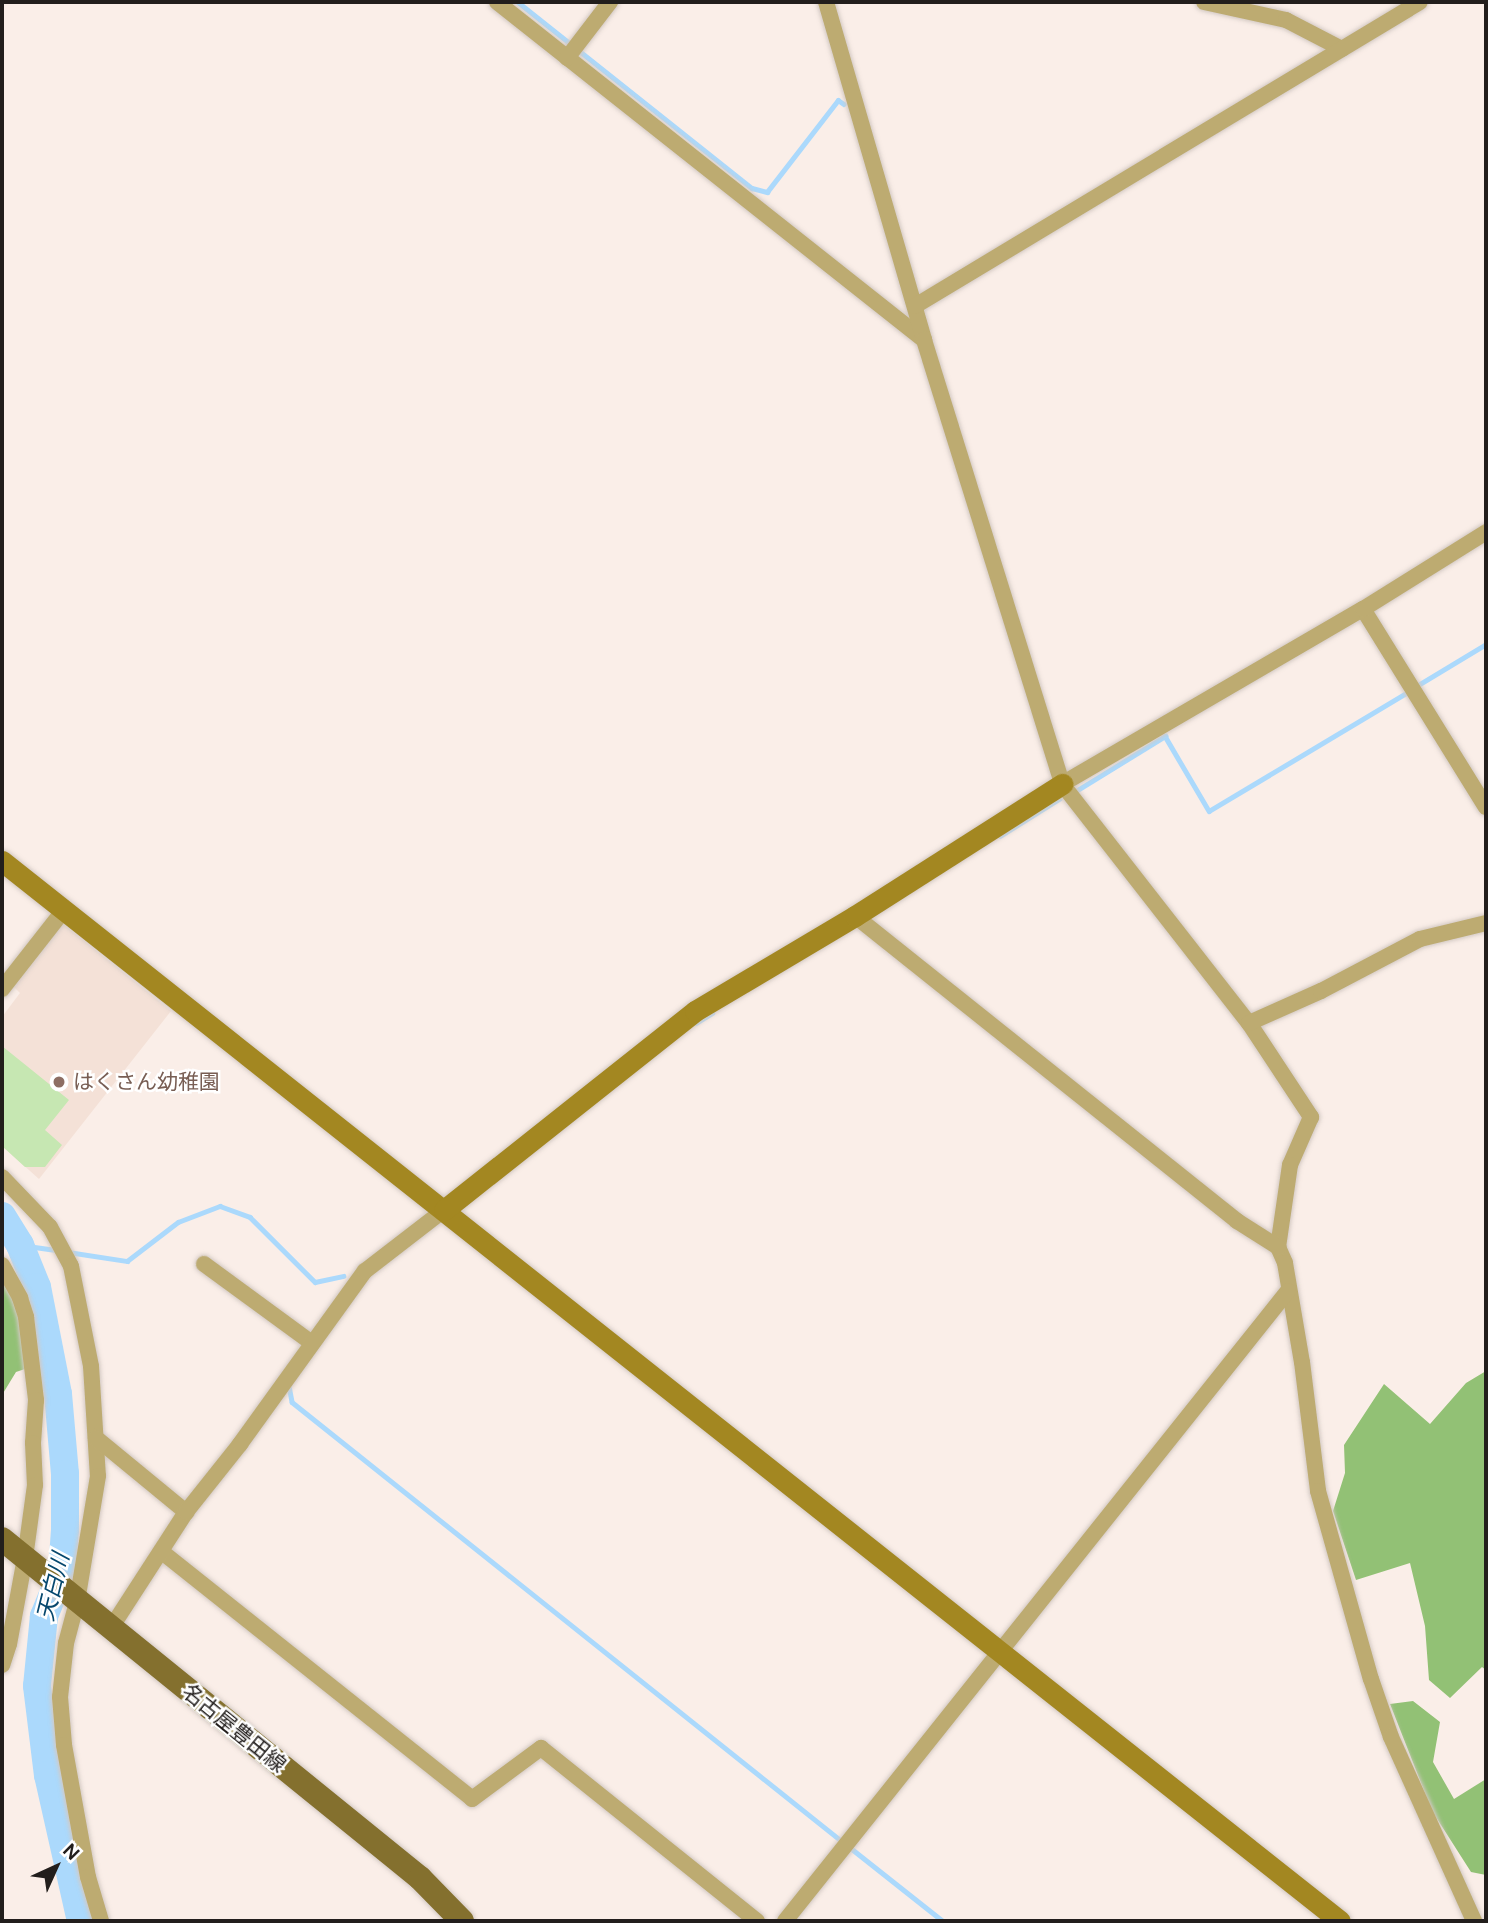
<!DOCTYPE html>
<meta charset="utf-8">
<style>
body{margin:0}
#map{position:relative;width:1488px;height:1923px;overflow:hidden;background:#faeee8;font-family:"DM Sans","Noto Sans JP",sans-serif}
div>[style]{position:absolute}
.built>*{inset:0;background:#f4e1d7}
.green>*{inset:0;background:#c6e7b2}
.forest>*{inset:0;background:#92c175}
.stream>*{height:4.5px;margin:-2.25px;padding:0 2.25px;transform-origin:2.25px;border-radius:2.25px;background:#abd9fc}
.river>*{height:28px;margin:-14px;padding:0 14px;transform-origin:14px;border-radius:14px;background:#abd9fc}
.roads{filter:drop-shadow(0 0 2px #d3c9c3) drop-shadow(0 0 2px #d3c9c3)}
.street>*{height:16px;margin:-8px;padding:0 8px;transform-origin:8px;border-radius:8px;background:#bdab71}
.secondary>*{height:21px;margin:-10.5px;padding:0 10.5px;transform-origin:10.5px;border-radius:10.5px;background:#a38721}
.primary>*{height:24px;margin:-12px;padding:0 12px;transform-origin:12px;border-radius:12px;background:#84702e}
.dots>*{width:19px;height:19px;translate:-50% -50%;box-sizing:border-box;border:4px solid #fff;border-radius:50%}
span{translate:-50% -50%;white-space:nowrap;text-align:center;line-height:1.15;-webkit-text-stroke:5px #fff;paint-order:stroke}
.education-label{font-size:21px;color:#785e54}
.left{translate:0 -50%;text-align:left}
.street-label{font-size:21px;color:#221e1c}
.water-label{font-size:23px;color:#06486e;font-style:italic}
.frame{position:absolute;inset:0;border:4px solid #221e1c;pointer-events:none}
.north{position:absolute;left:21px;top:1832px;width:70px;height:70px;-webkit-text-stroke:5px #fff;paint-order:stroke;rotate:45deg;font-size:19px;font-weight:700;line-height:28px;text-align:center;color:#221e1c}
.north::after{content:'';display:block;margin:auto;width:24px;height:32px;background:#221e1c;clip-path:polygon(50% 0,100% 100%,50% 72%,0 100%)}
</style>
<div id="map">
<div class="built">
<i style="clip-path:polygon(63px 924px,171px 1011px,39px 1179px,2px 1146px,2px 1017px,20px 993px,14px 987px)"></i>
</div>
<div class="green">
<i style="clip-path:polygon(2px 1046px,69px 1100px,45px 1130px,62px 1145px,45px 1167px,25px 1167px,2px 1146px)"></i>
</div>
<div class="forest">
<i style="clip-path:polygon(2px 1272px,10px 1285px,31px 1367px,16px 1372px,2px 1395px)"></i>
<i style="clip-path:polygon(1486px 1371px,1486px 1670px,1482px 1667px,1450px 1698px,1429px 1680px,1425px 1626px,1410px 1563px,1356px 1580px,1333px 1511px,1345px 1473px,1344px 1445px,1384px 1384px,1430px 1424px,1466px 1383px)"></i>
<i style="clip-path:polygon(1413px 1701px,1440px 1722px,1433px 1762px,1454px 1799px,1486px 1779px,1486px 1875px,1471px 1872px,1432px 1811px,1390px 1704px)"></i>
</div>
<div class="stream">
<i style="left:518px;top:2px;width:299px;rotate:38.5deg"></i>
<i style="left:752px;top:188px;width:16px;rotate:15deg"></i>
<i style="left:767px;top:192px;width:116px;rotate:-52.3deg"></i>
<i style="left:838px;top:100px;width:7px;rotate:34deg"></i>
<i style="left:1420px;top:684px;width:77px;rotate:-31.2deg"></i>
<i style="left:1076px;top:791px;width:105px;rotate:-31.7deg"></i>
<i style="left:1165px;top:736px;width:87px;rotate:59.6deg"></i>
<i style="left:1209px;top:811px;width:230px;rotate:-30.9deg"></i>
<i style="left:1000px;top:836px;width:70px;rotate:-32.1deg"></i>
<i style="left:696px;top:1023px;width:19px;rotate:-32deg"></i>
<i style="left:20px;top:1245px;width:36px;rotate:8deg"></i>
<i style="left:68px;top:1252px;width:60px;rotate:8.7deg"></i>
<i style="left:127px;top:1261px;width:64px;rotate:-37.4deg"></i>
<i style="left:178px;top:1222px;width:45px;rotate:-20.9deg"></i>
<i style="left:220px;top:1206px;width:32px;rotate:20deg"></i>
<i style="left:250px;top:1217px;width:92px;rotate:45deg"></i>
<i style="left:315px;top:1282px;width:29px;rotate:-12deg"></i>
<i style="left:289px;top:1386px;width:16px;rotate:79deg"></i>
<i style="left:292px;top:1402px;width:700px;rotate:38.62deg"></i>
<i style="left:852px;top:1849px;width:116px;rotate:38.4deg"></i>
</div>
<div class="river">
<i style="left:2px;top:1216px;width:34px;rotate:58deg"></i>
<i style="left:20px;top:1245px;width:45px;rotate:68deg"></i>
<i style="left:37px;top:1287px;width:109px;rotate:78.9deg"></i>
<i style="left:58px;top:1394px;width:80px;rotate:85deg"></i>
<i style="left:65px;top:1474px;width:56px;rotate:90deg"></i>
<i style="left:65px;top:1530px;width:42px;rotate:94.1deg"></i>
<i style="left:62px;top:1572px;width:48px;rotate:112.2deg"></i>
<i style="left:44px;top:1616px;width:70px;rotate:95.7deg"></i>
<i style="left:37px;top:1686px;width:90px;rotate:83deg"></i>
<i style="left:48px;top:1775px;width:150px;rotate:77.3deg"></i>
</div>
<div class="roads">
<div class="street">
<i style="left:497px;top:2px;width:545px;rotate:38.36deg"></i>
<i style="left:826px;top:2px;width:352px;rotate:73.8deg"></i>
<i style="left:924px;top:340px;width:465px;rotate:72.7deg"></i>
<i style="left:1062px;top:784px;width:303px;rotate:52deg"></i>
<i style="left:1249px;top:1023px;width:113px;rotate:56.6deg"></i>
<i style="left:1311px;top:1117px;width:52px;rotate:113.6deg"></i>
<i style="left:1290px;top:1165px;width:83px;rotate:98.3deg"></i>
<i style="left:1278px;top:1247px;width:17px;rotate:66deg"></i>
<i style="left:1285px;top:1263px;width:100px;rotate:80.3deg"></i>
<i style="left:1302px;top:1362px;width:130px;rotate:82.9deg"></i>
<i style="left:1318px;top:1491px;width:195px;rotate:74.3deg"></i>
<i style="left:1371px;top:1679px;width:61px;rotate:71deg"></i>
<i style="left:1391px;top:1737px;width:202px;rotate:65.7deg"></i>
<i style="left:1204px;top:2px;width:84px;rotate:12.4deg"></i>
<i style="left:1286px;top:20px;width:63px;rotate:27.4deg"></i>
<i style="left:567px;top:58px;width:71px;rotate:-52.5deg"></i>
<i style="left:915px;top:306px;width:589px;rotate:-31.05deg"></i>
<i style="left:1363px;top:609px;width:233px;rotate:58.2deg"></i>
<i style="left:1062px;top:784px;width:348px;rotate:-30.2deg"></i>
<i style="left:1363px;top:609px;width:145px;rotate:-32deg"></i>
<i style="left:855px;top:916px;width:489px;rotate:38.6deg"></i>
<i style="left:1237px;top:1221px;width:49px;rotate:32.4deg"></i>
<i style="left:2px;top:989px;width:100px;rotate:-51.9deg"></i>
<i style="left:1249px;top:1023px;width:79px;rotate:-24deg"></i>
<i style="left:1321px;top:991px;width:112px;rotate:-27.7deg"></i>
<i style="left:1420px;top:939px;width:68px;rotate:-13.6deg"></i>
<i style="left:2px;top:1177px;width:69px;rotate:46.2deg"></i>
<i style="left:50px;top:1227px;width:44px;rotate:61.7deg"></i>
<i style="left:71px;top:1266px;width:102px;rotate:78.7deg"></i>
<i style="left:91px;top:1366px;width:110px;rotate:86.4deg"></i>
<i style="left:98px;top:1476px;width:128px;rotate:99.5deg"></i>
<i style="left:77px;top:1602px;width:42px;rotate:105deg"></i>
<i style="left:66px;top:1643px;width:54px;rotate:96.3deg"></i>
<i style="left:60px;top:1697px;width:48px;rotate:85.2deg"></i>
<i style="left:64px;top:1745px;width:134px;rotate:79.7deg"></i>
<i style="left:88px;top:1877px;width:46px;rotate:73.5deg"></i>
<i style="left:204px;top:1264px;width:134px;rotate:36.2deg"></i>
<i style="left:2px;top:1265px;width:38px;rotate:61deg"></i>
<i style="left:20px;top:1298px;width:20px;rotate:72deg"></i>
<i style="left:26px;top:1317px;width:84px;rotate:83.1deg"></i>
<i style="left:36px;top:1400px;width:43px;rotate:94deg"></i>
<i style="left:33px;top:1443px;width:42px;rotate:87.3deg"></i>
<i style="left:35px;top:1485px;width:74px;rotate:97.8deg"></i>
<i style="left:25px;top:1558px;width:87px;rotate:100.5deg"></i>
<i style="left:9px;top:1644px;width:22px;rotate:108deg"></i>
<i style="left:96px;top:1438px;width:117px;rotate:39.4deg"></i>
<i style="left:162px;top:1552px;width:396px;rotate:38.5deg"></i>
<i style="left:472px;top:1799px;width:86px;rotate:-36.5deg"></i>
<i style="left:541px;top:1748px;width:277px;rotate:38.7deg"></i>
<i style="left:111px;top:1628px;width:138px;rotate:-57.1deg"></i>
<i style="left:186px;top:1512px;width:87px;rotate:-51.5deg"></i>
<i style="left:240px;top:1444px;width:213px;rotate:-54.2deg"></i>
<i style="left:365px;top:1271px;width:100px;rotate:-37.7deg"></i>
<i style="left:785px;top:1921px;width:806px;rotate:-51.4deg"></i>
</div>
<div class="secondary">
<i style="left:2px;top:861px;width:1707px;rotate:38.39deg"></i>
<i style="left:444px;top:1210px;width:320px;rotate:-38.4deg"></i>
<i style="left:695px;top:1011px;width:186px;rotate:-30.7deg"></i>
<i style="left:855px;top:916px;width:246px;rotate:-32.5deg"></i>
</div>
<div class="primary">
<i style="left:2px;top:1539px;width:538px;rotate:39.04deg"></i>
<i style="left:420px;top:1878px;width:60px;rotate:45.7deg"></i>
</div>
</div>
<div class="dots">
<i style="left:59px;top:1082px;background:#8d6e63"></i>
</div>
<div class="education-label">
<span class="left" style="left:73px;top:1082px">はくさん幼稚園</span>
</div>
<div class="street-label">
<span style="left:234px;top:1728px;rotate:39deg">名古屋豊田線</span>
</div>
<div class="water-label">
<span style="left:53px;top:1587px;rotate:-76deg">天白川</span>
</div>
<div class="frame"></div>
<div class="north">N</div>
</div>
